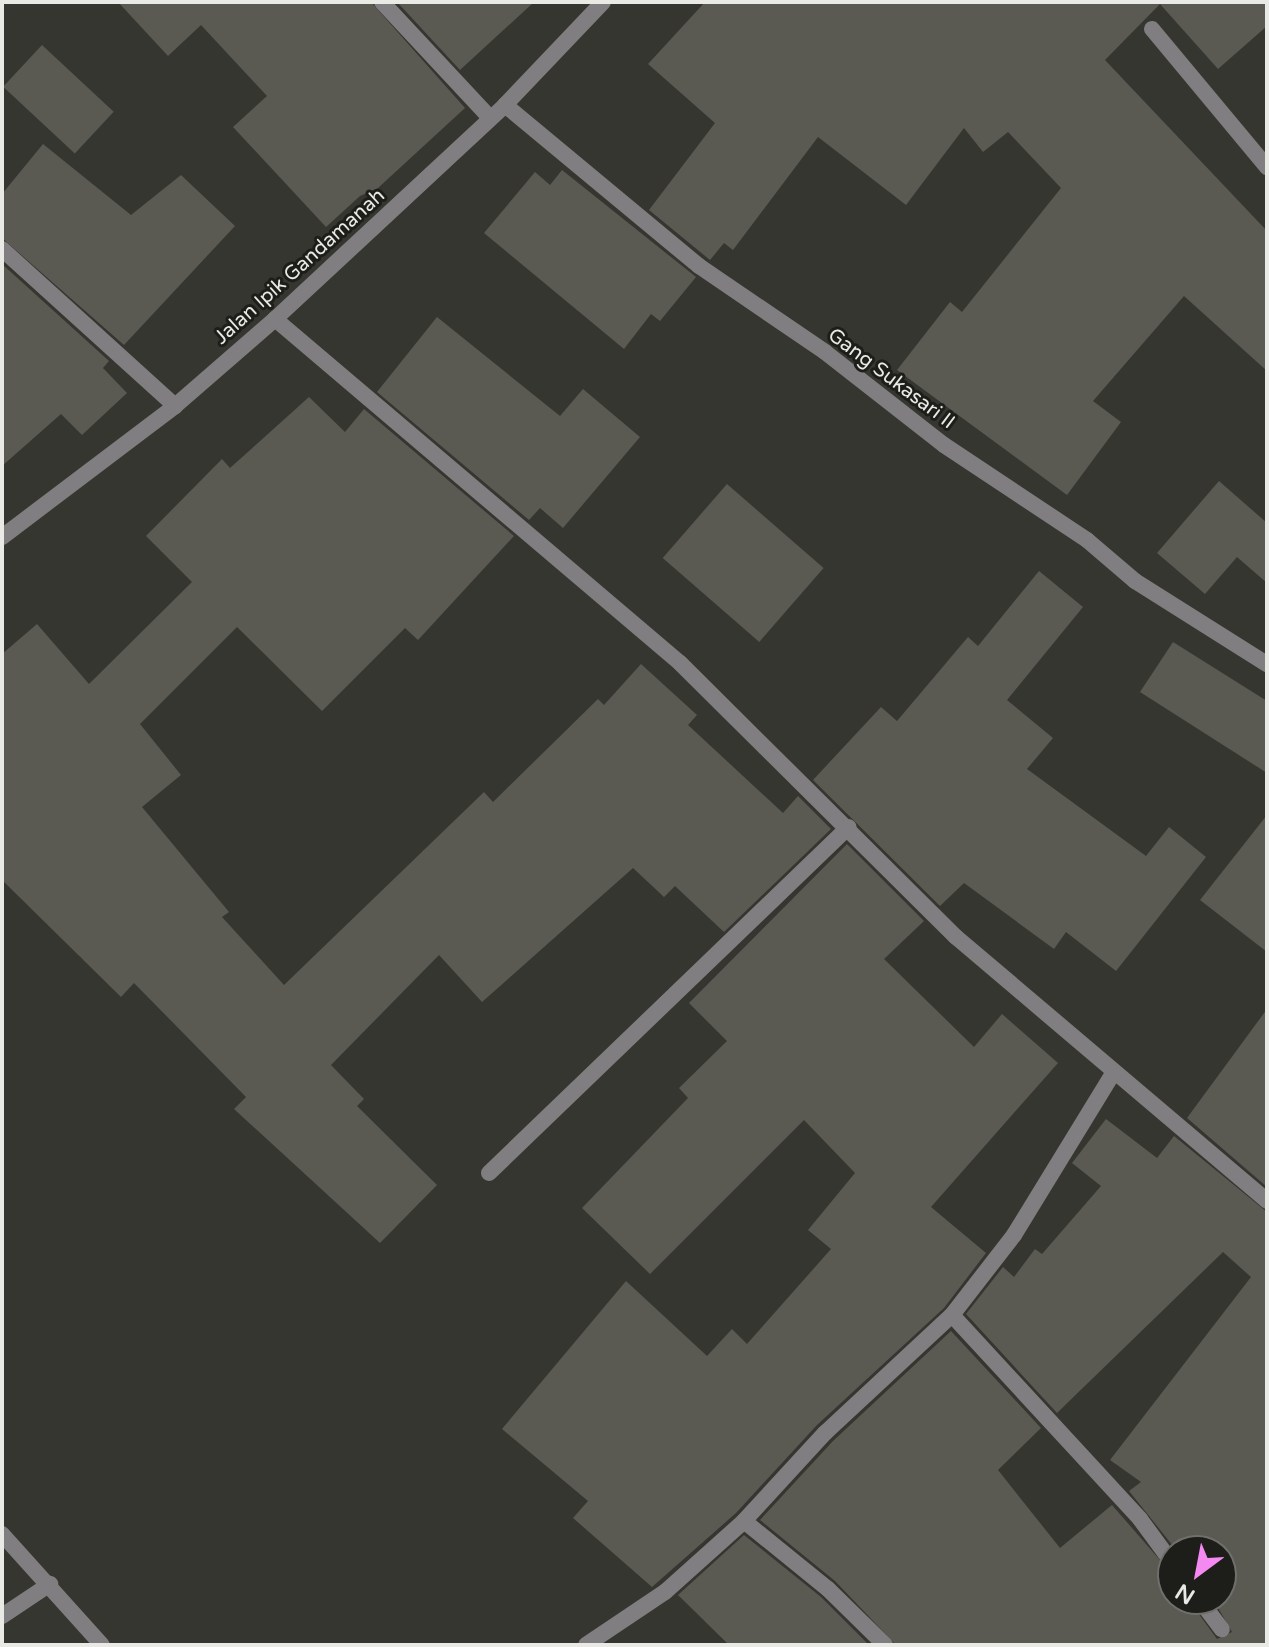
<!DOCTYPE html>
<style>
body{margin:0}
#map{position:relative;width:1269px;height:1647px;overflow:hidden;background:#363630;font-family:"Varela Round",sans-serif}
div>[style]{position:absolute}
.building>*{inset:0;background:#5a5952;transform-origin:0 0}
.minor>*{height:16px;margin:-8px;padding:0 8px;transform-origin:8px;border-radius:8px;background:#807e80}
.tertiary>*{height:16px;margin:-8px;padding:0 8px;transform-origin:8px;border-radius:8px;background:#807e80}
span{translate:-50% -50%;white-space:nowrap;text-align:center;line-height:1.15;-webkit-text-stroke:6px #1d1d1a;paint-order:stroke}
.street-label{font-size:20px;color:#e9e9e5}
.frame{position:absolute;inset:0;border:4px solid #e9e9e5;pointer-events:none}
.north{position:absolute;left:1157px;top:1535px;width:80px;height:80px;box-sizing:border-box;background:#1d1d1a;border:2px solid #6f6f6b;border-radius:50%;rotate:212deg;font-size:22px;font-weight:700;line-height:32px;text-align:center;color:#e9e9e5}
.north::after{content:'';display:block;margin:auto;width:28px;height:36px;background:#f389f1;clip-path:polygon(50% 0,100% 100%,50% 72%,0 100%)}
</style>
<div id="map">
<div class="building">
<i style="clip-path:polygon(118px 2px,371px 2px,465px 108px,378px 188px,360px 196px,326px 227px,233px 127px,267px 96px,201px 25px,168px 56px)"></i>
<i style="clip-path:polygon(397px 2px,534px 2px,460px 70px)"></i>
<i style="clip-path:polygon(705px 2px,1267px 2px,1267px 26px,1218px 69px,1160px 4px,1105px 60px,1267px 231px,1267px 371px,1184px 296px,1093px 401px,1121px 422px,1067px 495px,897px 370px,950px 302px,962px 312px,1061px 188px,1008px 132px,983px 152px,964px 128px,906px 205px,818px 137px,733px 250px,724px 243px,710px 260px,649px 210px,715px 123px,648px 64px)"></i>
<i style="left:42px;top:45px;width:98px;height:57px;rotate:43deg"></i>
<i style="clip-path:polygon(43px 144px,131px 215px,181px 175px,235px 226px,124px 345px,2px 238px,2px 194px)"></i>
<i style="clip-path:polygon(562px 170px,696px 277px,660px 321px,651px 314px,624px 349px,484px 233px,535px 172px,550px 185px)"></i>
<i style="clip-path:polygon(2px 264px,109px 361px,103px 368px,127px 393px,82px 435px,61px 414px,2px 466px)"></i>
<i style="clip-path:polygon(437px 317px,560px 416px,583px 389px,640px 437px,563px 528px,540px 508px,529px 520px,377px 392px)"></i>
<i style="clip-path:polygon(309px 397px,345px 432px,364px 409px,514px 536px,418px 640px,405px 628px,322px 711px,237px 627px,140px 724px,181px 775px,142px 807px,229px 912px,222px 917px,284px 985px,484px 792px,493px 802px,598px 699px,604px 705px,641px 664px,697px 715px,688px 725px,783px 813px,798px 796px,831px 829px,724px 932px,675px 886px,664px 897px,633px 868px,482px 1002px,439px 955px,331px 1065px,364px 1099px,357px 1106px,437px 1185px,380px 1243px,234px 1109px,246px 1097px,134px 983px,121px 997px,2px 880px,2px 654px,37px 624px,89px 684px,192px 582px,146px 536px,222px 459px,230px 468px)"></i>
<i style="clip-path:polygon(1219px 481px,1267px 523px,1267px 583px,1237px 557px,1205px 594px,1157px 553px)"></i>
<i style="left:727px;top:484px;width:128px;height:98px;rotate:41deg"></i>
<i style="clip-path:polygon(1039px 571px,1083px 607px,1007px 700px,1053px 738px,1027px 769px,1146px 856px,1169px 827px,1206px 857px,1116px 971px,1066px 932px,1054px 949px,964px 883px,940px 906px,813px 780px,881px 707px,897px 721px,968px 637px,978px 646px)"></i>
<i style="clip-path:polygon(1173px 642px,1267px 701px,1267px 773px,1140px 692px)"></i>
<i style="clip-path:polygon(1267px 815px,1267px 952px,1200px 900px)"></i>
<i style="clip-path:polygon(847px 844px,924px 921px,884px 959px,974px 1047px,1002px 1014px,1058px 1063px,931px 1207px,986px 1253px,944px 1308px,817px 1425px,736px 1513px,652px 1587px,573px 1518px,588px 1501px,502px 1429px,626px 1281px,707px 1356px,732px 1329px,747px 1344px,831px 1249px,808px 1230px,855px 1173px,804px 1120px,650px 1274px,582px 1208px,688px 1098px,679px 1088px,727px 1041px,689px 1003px)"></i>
<i style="clip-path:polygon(1267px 1009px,1267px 1187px,1187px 1118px)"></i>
<i style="clip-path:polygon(1106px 1119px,1157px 1158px,1174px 1136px,1267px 1212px,1267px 1645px,896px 1645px,835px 1581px,760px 1520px,833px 1441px,951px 1331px,1041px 1428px,998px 1470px,1060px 1548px,1112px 1505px,1173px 1575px,1173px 1599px,1188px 1599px,1217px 1639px,1232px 1632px,1213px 1599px,1221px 1599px,1221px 1551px,1177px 1551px,1129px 1491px,1141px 1482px,1110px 1460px,1251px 1277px,1223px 1252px,1057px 1413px,966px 1314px,1003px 1267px,1014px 1277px,1035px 1249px,1042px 1254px,1101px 1186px,1072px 1163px)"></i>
<i style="clip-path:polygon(744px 1535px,821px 1597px,869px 1645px,729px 1645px,678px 1595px)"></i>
</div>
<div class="minor">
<i style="left:382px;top:2px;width:158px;rotate:47deg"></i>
<i style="left:1152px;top:29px;width:180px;rotate:50.2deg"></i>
<i style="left:505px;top:105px;width:252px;rotate:39.7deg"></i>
<i style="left:699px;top:266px;width:153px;rotate:34.3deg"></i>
<i style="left:825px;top:352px;width:151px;rotate:38deg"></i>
<i style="left:944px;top:445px;width:172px;rotate:33.6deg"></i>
<i style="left:1087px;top:540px;width:63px;rotate:40.5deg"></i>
<i style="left:1135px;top:581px;width:156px;rotate:32.2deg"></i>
<i style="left:2px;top:249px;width:234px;rotate:42.2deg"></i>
<i style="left:275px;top:319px;width:531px;rotate:40.34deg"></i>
<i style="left:680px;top:663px;width:389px;rotate:44.8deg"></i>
<i style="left:956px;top:937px;width:408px;rotate:40.3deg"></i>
<i style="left:489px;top:1173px;width:499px;rotate:-43.9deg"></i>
<i style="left:952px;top:1315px;width:277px;rotate:47.3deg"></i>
<i style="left:1140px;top:1519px;width:56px;rotate:53.7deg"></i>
<i style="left:744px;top:1521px;width:108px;rotate:39deg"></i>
<i style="left:828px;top:1589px;width:80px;rotate:44.5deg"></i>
<i style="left:2px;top:1534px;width:149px;rotate:48deg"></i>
<i style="left:1199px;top:1599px;width:38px;rotate:53deg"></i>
<i style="left:2px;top:1616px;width:58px;rotate:-33.7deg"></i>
<i style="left:586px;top:1645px;width:95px;rotate:-33.9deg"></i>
<i style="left:665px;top:1592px;width:106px;rotate:-41.9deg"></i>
<i style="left:744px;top:1521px;width:120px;rotate:-47.4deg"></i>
<i style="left:825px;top:1433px;width:173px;rotate:-42.9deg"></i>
<i style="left:952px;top:1315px;width:101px;rotate:-52.2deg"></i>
<i style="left:1014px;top:1235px;width:191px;rotate:-58.5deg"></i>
</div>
<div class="tertiary">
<i style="left:2px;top:537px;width:217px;rotate:-37.1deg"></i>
<i style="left:175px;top:406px;width:133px;rotate:-41deg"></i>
<i style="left:275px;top:319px;width:314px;rotate:-42.9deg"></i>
<i style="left:505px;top:105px;width:142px;rotate:-46.4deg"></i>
</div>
<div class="street-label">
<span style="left:300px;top:267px;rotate:-42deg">Jalan Ipik Gandamanah</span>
<span style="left:891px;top:379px;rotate:37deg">Gang Sukasari II</span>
</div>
<div class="frame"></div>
<div class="north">N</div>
</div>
